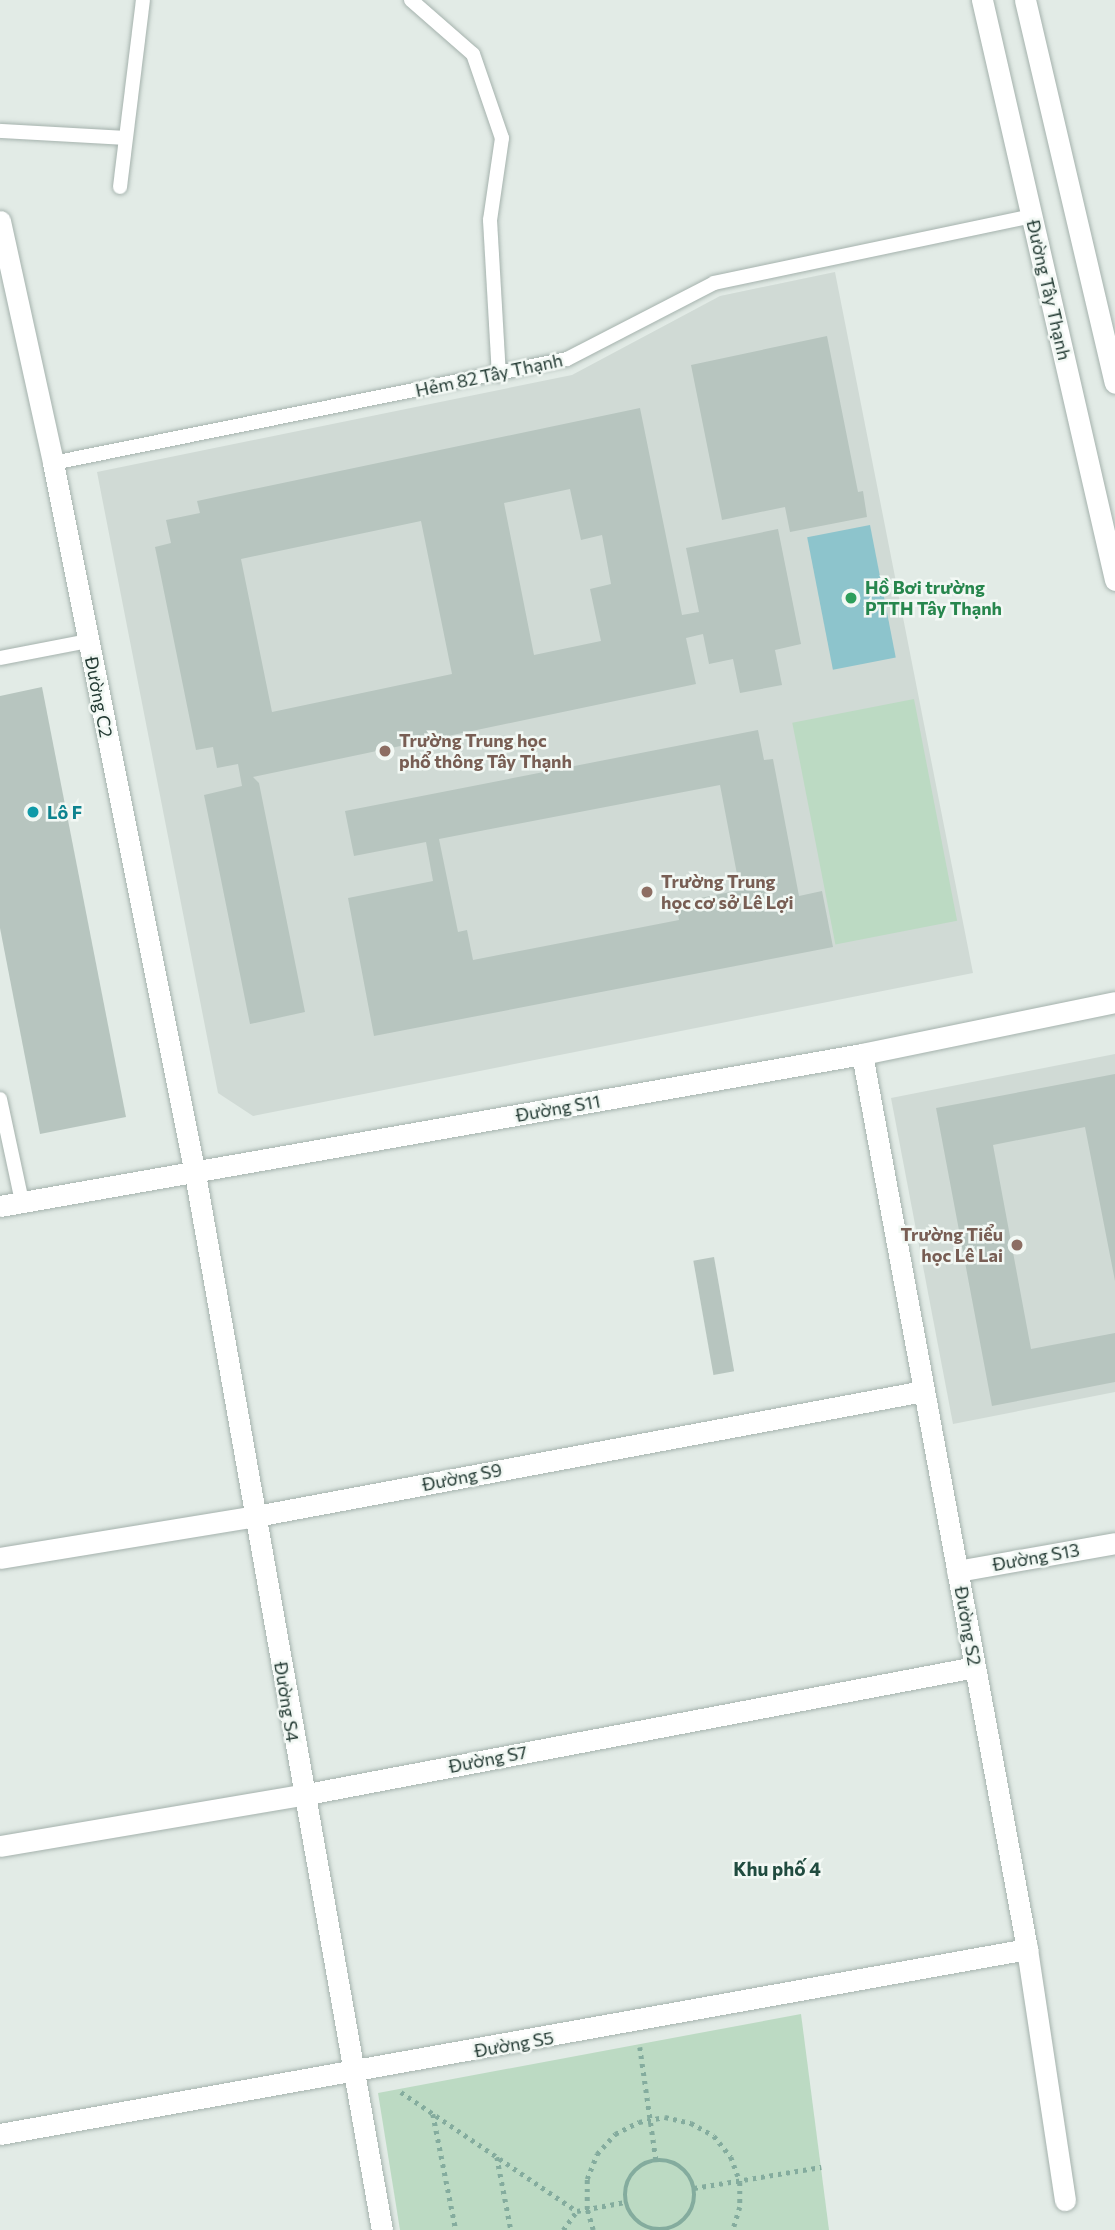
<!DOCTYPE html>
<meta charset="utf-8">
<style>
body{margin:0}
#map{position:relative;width:1115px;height:2230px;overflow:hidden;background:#e2ebe6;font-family:Commissioner,sans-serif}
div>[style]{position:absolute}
.built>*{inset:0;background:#d0dad5}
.green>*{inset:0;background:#bcdac3;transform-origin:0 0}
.water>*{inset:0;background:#8dc4cc;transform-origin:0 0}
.building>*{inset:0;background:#b7c5bf;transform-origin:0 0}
.path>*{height:4.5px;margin-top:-2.25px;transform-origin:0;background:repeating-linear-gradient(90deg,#84ac9e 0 3.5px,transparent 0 8.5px)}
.path>.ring{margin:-2.25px;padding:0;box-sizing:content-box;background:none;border:4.5px solid #84ac9e;border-radius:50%}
.roads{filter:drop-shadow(0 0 2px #a5b2ad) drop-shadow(0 0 2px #a5b2ad)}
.lane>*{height:14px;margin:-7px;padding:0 7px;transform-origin:7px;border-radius:7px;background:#fff}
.street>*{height:21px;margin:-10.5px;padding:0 10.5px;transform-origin:10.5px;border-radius:10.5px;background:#fff}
.secondary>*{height:21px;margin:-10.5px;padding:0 10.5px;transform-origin:10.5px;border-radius:10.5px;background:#fff}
.dots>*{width:19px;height:19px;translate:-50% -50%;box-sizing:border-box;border:4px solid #f2f8f4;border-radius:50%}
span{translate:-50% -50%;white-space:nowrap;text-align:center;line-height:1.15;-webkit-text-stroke:5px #f2f8f4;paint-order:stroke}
.street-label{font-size:18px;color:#233a33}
.leisure-label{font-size:18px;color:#27864d;font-weight:700}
.left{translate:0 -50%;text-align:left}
.education-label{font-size:18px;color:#785e54;font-weight:700}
.right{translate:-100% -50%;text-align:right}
.culture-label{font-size:18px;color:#0d838f;font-weight:700}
.neighbourhood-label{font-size:19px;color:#204b3f;font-weight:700}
</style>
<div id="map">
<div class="built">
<i style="clip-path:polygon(835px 272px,973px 973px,253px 1116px,218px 1093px,97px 472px,572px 375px,720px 296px)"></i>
<i style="clip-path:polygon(1115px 1054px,1115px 1392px,953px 1424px,891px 1098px)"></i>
</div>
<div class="green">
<i style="left:914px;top:699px;width:226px;height:124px;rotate:79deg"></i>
<i style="clip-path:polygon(801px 2014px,829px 2230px,400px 2230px,378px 2093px)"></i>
</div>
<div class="water">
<i style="left:870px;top:525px;width:135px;height:64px;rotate:79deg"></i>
</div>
<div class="building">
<i style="clip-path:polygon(827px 336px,858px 492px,863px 491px,867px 517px,790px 532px,785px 507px,722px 520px,691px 365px)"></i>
<i style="clip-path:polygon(evenodd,640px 408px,682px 615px,699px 612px,686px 548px,778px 529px,801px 644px,775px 650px,782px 685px,740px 693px,733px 659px,709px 664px,703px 634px,686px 638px,696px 684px,253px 777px,259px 783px,305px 1012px,250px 1024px,204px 795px,242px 786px,238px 764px,217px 768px,213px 747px,196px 750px,155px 547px,171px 543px,166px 520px,200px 513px,197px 501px,640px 408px,570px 489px,581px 540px,602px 535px,611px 584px,590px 589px,601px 641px,534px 655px,504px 503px,570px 489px,640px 408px,421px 521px,452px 674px,272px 712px,241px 559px,421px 521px)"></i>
<i style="clip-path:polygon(42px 687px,126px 1117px,40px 1134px,0 928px,0 696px)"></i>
<i style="clip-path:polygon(evenodd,758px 730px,764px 760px,773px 759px,799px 896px,822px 891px,833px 947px,374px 1036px,348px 898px,433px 881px,426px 842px,354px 856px,345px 811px,758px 730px,720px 785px,740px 890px,676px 903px,679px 920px,473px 960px,467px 930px,458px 932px,439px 839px,720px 785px)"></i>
<i style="clip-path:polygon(1115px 1074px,1115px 1281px,1085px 1127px,993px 1145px,1031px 1349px,1115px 1333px,1115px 1382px,992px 1406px,936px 1108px)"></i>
<i style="left:714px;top:1257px;width:116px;height:21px;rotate:80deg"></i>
</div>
<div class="path">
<i style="left:640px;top:2047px;width:114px;rotate:81.9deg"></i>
<i style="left:401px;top:2092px;width:212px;rotate:34.1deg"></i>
<i style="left:577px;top:2211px;width:49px;rotate:-10.6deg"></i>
<i style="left:433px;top:2114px;width:118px;rotate:78.8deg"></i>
<i style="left:497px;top:2157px;width:74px;rotate:79.1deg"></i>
<i class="ring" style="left:625px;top:2160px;width:65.5px;height:65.5px"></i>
<i style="left:694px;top:2188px;width:129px;rotate:-9.4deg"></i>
<i style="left:563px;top:2230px;width:24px;rotate:-54deg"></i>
<i style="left:593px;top:2230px;width:22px;rotate:-106deg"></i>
<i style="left:587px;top:2209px;width:30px;rotate:-90deg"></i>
<i style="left:587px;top:2179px;width:27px;rotate:-68deg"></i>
<i style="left:597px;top:2154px;width:27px;rotate:-48deg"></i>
<i style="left:615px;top:2134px;width:27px;rotate:-27deg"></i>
<i style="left:639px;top:2122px;width:26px;rotate:-11deg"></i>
<i style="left:665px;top:2117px;width:27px;rotate:13deg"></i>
<i style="left:691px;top:2123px;width:26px;rotate:29deg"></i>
<i style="left:714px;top:2136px;width:27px;rotate:51deg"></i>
<i style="left:731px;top:2157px;width:27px;rotate:70deg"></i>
<i style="left:740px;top:2182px;width:25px;rotate:90deg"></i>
<i style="left:740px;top:2207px;width:24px;rotate:107deg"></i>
</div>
<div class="roads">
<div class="lane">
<i style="left:411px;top:0;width:82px;rotate:41.1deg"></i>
<i style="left:473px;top:54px;width:89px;rotate:71deg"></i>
<i style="left:502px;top:138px;width:83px;rotate:98.3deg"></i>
<i style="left:490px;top:220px;width:155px;rotate:86.7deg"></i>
<i style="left:0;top:131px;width:124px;rotate:3.2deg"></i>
<i style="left:120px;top:187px;width:188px;rotate:-83deg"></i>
<i style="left:53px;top:463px;width:524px;rotate:-11.44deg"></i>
<i style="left:567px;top:359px;width:165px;rotate:-27.3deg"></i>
<i style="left:714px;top:283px;width:325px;rotate:-11.9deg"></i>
<i style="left:0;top:658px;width:90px;rotate:-10.9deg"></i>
<i style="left:0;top:1099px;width:105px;rotate:77.9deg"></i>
</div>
<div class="street">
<i style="left:0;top:221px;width:248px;rotate:77.6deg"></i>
<i style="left:53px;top:463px;width:725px;rotate:78.71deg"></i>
<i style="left:195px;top:1174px;width:1072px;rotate:79.96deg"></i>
<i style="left:862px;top:1054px;width:910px;rotate:79.55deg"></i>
<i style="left:1027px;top:1949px;width:254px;rotate:81.4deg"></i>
<i style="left:0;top:1206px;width:875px;rotate:-10deg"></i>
<i style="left:862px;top:1054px;width:258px;rotate:-11.6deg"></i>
<i style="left:0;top:1558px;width:259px;rotate:-9.3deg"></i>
<i style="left:256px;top:1516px;width:679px;rotate:-10.61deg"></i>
<i style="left:957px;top:1571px;width:160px;rotate:-10deg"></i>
<i style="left:0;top:1846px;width:306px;rotate:-9.6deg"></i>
<i style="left:302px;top:1795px;width:685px;rotate:-10.77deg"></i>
<i style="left:0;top:2134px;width:1044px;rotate:-10.21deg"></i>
</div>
<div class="secondary">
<i style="left:982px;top:0;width:595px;rotate:77.08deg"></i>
<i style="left:1025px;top:0;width:393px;rotate:76.8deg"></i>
</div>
</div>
<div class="dots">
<i style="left:851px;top:598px;background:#2e9e5b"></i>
<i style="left:385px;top:751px;background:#8d6e63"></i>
<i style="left:33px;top:812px;background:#0f9aa8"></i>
<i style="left:647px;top:892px;background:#8d6e63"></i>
<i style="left:1017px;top:1245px;background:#8d6e63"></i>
</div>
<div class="street-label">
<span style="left:1049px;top:290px;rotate:77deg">Đường Tây Thạnh</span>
<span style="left:489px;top:375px;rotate:-12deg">Hẻm 82 Tây Thạnh</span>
<span style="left:99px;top:697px;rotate:79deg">Đường C2</span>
<span style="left:558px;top:1108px;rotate:-10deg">Đường S11</span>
<span style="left:462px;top:1477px;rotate:-11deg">Đường S9</span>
<span style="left:1036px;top:1557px;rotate:-10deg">Đường S13</span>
<span style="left:968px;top:1626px;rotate:80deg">Đường S2</span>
<span style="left:287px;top:1702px;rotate:81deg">Đường S4</span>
<span style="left:488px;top:1759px;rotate:-11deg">Đường S7</span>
<span style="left:514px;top:2044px;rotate:-10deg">Đường S5</span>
</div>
<div class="leisure-label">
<span class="left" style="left:865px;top:598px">Hồ Bơi trường<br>PTTH Tây Thạnh</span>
</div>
<div class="education-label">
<span class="left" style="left:399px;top:751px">Trường Trung học<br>phổ thông Tây Thạnh</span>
<span class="left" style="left:661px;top:892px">Trường Trung<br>học cơ sở Lê Lợi</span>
<span class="right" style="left:1003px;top:1245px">Trường Tiểu<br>học Lê Lai</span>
</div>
<div class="culture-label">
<span class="left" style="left:47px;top:812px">Lô F</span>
</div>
<div class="neighbourhood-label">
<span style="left:777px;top:1869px">Khu phố 4</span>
</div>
</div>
